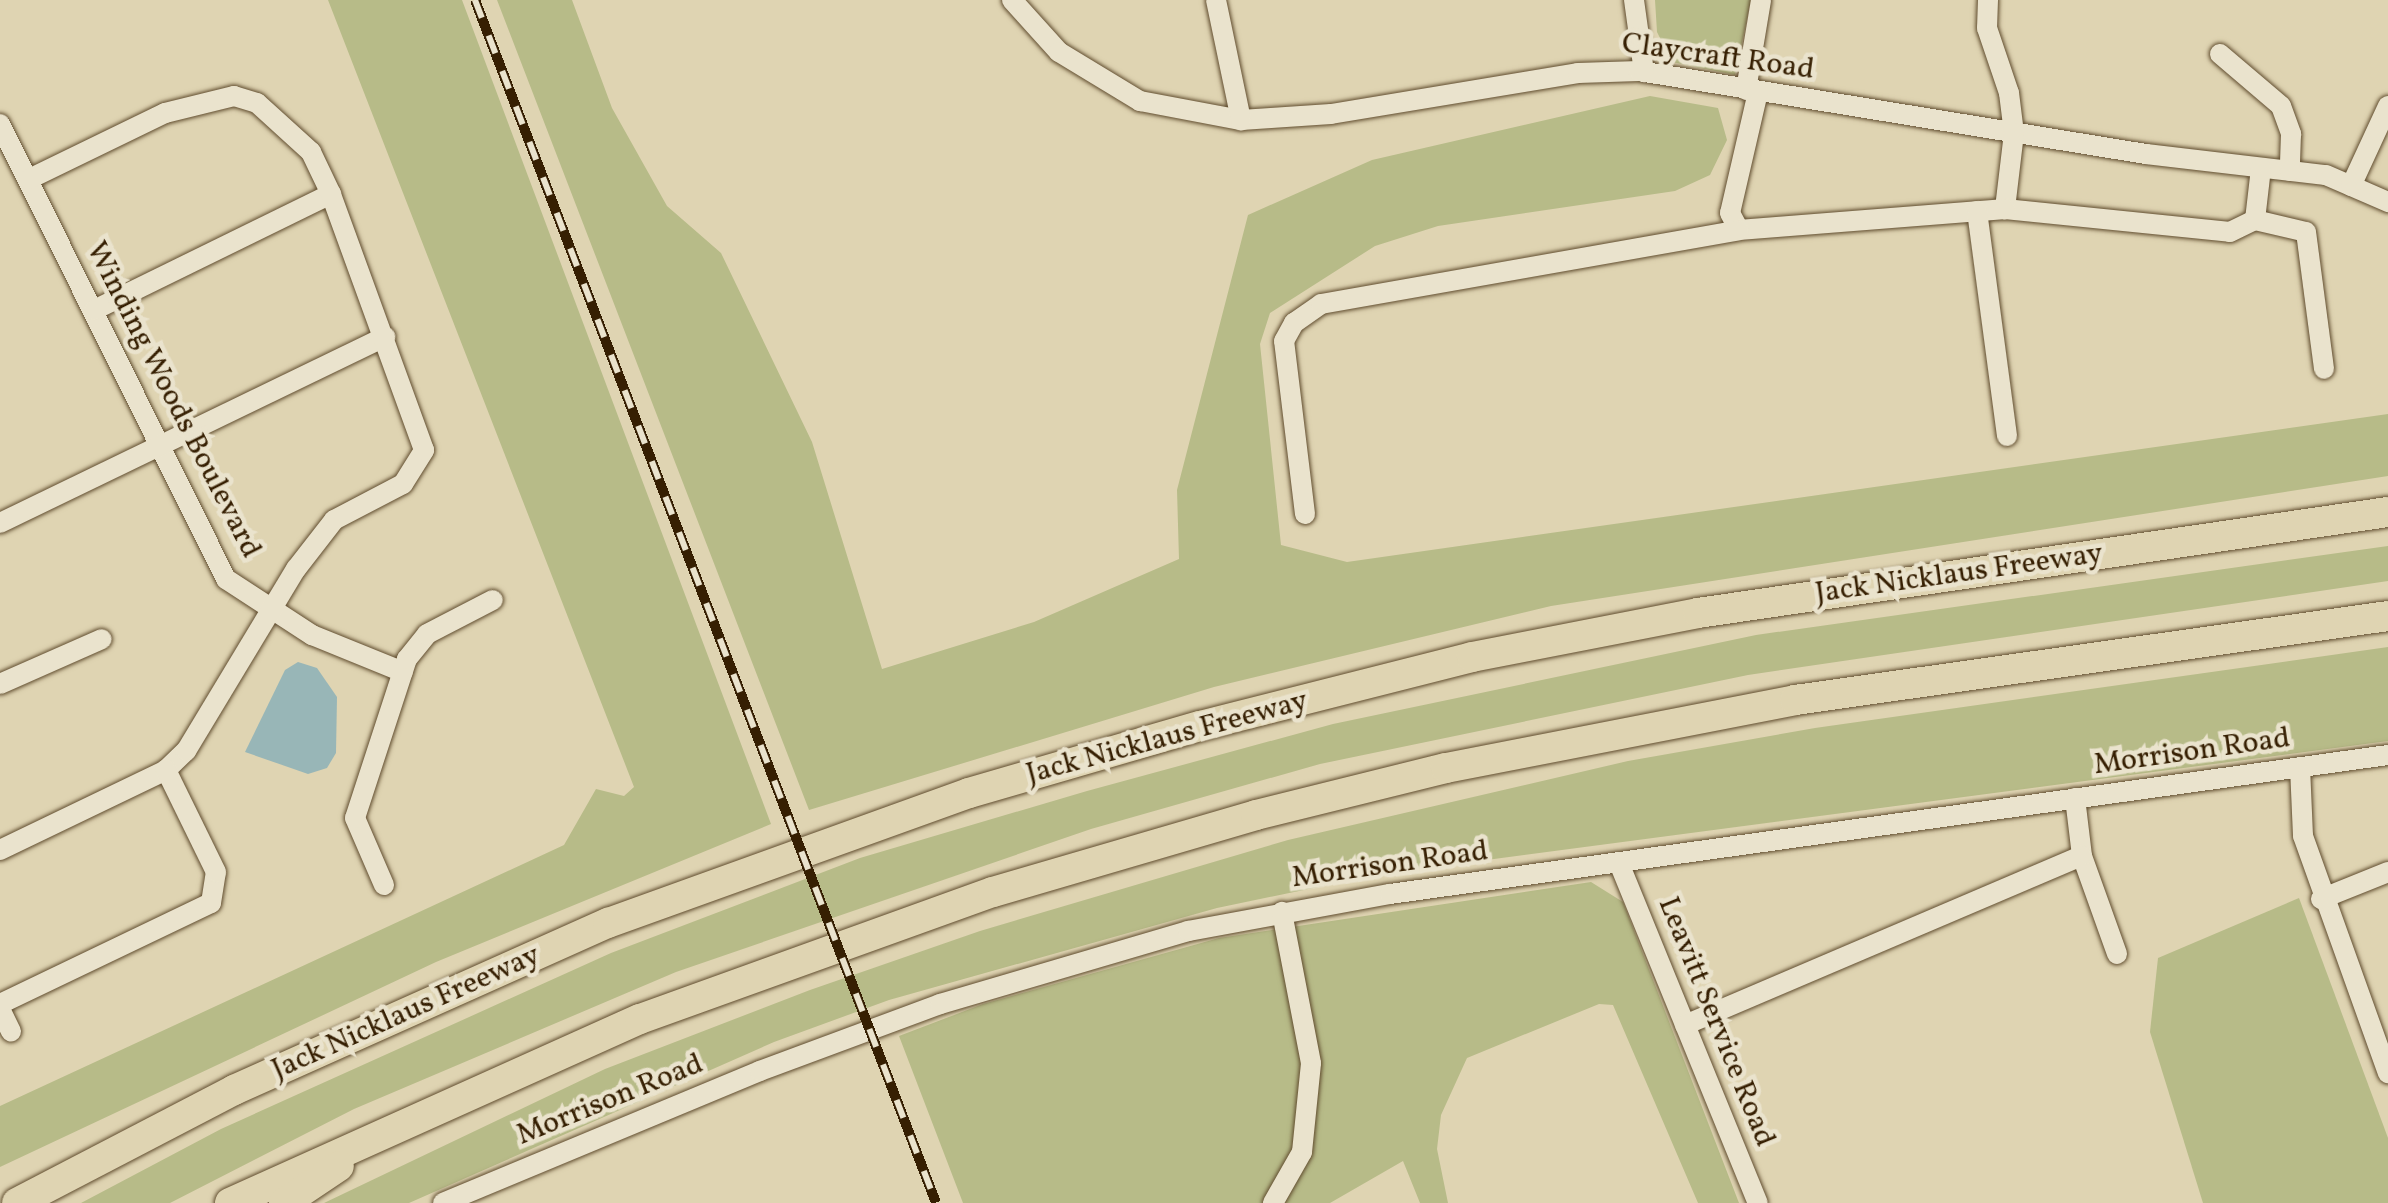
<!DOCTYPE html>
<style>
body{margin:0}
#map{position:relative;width:2388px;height:1203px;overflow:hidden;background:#dfd4b2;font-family:Vollkorn,serif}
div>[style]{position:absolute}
.green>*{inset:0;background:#b7bb88}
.water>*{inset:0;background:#98b6b7}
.roads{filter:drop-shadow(0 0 2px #604c2e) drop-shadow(0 0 2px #604c2e)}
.minor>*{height:20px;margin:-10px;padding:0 10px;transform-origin:10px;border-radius:10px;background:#eae3cd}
.highway>*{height:30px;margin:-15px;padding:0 15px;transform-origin:15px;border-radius:15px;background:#dfd4b2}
.rail>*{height:10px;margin-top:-5px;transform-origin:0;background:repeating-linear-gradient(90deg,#eae3cd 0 19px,#361f02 0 38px);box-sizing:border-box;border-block:2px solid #361f02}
span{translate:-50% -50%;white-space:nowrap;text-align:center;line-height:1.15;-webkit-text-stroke:9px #eae3cd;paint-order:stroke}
.street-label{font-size:30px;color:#361f02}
</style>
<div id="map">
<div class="green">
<i style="clip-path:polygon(328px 0,462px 0,771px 824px,436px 962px,0 1167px,0 1106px,564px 845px,596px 789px,624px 796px,634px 787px)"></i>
<i style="clip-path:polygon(497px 0,572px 0,612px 108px,667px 206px,721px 253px,812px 442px,882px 669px,1034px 622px,1179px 559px,1177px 490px,1248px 215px,1372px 160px,1650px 96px,1718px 108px,1727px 140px,1710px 175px,1675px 191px,1438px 226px,1375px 246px,1270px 313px,1260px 344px,1281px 545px,1347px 562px,2388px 414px,2388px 476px,1551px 606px,1214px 687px,809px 810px)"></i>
<i style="clip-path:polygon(1655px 0,1751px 0,1735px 75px,1672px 62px,1657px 32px)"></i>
<i style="clip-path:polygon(2388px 546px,2388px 581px,1748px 675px,1320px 764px,1091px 829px,676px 972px,354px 1109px,170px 1203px,81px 1203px,221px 1129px,611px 953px,860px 858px,1087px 791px,1333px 724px,1756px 635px)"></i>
<i style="clip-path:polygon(2388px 647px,2388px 741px,1381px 874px,1217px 908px,889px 1000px,774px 1042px,409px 1203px,324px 1203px,605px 1069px,810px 990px,980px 931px,1288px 840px,1628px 761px,1815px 728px)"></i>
<i style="clip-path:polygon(1591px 882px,1623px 902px,1739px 1203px,1698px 1203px,1613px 1005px,1599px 1004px,1467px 1058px,1441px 1115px,1437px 1149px,1448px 1203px,1420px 1203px,1403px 1161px,1330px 1203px,963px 1203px,899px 1036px,983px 1004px,1219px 938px)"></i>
<i style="clip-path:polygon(2299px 898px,2388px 1138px,2388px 1203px,2203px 1203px,2150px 1032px,2158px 958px)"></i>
</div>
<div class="water">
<i style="clip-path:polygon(298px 662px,317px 668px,337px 697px,336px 753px,327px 768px,308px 774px,245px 752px,285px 670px)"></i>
</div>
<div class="roads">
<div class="minor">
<i style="left:1012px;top:0;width:70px;rotate:47.9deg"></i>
<i style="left:1059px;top:52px;width:95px;rotate:31.2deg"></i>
<i style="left:1140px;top:101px;width:103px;rotate:10.7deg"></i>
<i style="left:1241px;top:120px;width:90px;rotate:-3.8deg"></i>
<i style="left:1331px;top:114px;width:250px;rotate:-9.4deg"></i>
<i style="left:1578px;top:73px;width:61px;rotate:-1.9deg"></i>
<i style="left:1639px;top:71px;width:514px;rotate:9.3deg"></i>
<i style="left:2146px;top:154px;width:181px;rotate:6.7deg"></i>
<i style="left:2326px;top:175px;width:68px;rotate:23.5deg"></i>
<i style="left:1216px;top:0;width:123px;rotate:78.2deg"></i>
<i style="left:1634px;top:0;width:73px;rotate:82.1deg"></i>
<i style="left:1988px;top:0;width:28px;rotate:92deg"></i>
<i style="left:1987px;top:28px;width:69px;rotate:71.3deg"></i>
<i style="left:2009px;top:93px;width:40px;rotate:82.9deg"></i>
<i style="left:2014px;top:133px;width:77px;rotate:96.8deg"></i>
<i style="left:2005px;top:209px;width:226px;rotate:5.8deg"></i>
<i style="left:2230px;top:232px;width:28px;rotate:-26deg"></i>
<i style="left:2255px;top:220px;width:52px;rotate:-83.4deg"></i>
<i style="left:2220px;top:54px;width:80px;rotate:40.4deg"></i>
<i style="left:2281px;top:106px;width:30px;rotate:70deg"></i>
<i style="left:2291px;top:134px;width:37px;rotate:92deg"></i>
<i style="left:1746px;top:90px;width:91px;rotate:-80.5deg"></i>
<i style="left:1758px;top:92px;width:124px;rotate:103deg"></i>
<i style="left:1730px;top:213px;width:19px;rotate:62deg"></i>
<i style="left:1739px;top:230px;width:267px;rotate:-4.5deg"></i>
<i style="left:0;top:124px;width:508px;rotate:63.59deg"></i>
<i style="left:226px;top:579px;width:103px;rotate:33.1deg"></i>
<i style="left:312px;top:635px;width:98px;rotate:22.1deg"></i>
<i style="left:2351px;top:186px;width:88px;rotate:-65.2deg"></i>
<i style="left:1977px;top:211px;width:227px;rotate:82.4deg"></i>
<i style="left:2255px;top:220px;width:52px;rotate:13.2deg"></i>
<i style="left:2306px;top:232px;width:138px;rotate:82.5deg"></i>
<i style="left:94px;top:310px;width:264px;rotate:-26.1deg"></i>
<i style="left:1305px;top:514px;width:174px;rotate:-96.9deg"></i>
<i style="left:1284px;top:341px;width:21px;rotate:-61deg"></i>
<i style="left:1294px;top:323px;width:33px;rotate:-35deg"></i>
<i style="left:1321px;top:304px;width:424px;rotate:-10deg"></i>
<i style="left:0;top:523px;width:428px;rotate:-25.8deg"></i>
<i style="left:0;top:684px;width:111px;rotate:-23.8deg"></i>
<i style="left:2300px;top:767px;width:69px;rotate:87.5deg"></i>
<i style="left:2303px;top:836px;width:252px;rotate:70.3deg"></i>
<i style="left:2075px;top:798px;width:58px;rotate:83.1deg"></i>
<i style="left:2082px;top:856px;width:104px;rotate:70.3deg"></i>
<i style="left:0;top:850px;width:184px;rotate:-25.7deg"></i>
<i style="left:166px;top:770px;width:28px;rotate:-44deg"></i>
<i style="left:186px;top:751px;width:213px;rotate:-58.9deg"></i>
<i style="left:296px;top:569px;width:62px;rotate:-52.2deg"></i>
<i style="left:334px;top:520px;width:78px;rotate:-27.6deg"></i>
<i style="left:403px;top:484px;width:40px;rotate:-58deg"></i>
<i style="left:424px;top:450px;width:272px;rotate:-110deg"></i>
<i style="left:331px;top:194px;width:47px;rotate:-115.5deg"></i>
<i style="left:311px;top:152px;width:73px;rotate:-137.8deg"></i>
<i style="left:257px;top:103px;width:24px;rotate:-163deg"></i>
<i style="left:234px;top:96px;width:71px;rotate:166.2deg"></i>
<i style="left:165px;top:113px;width:151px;rotate:154.1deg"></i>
<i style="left:1619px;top:863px;width:367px;rotate:67.8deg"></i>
<i style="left:384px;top:885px;width:73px;rotate:-113.4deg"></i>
<i style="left:355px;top:818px;width:167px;rotate:-71.9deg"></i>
<i style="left:407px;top:659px;width:32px;rotate:-51deg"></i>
<i style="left:427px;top:634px;width:74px;rotate:-27.3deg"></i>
<i style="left:2321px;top:899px;width:72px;rotate:-21.9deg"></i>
<i style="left:0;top:1004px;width:234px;rotate:-25.6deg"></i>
<i style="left:211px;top:903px;width:31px;rotate:-81deg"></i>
<i style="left:216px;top:872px;width:114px;rotate:-116.1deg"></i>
<i style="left:0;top:1009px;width:25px;rotate:64deg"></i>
<i style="left:1685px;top:1025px;width:431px;rotate:-23.1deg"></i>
<i style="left:443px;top:1203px;width:343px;rotate:-22.6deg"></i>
<i style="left:760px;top:1071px;width:192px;rotate:-20.4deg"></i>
<i style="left:940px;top:1004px;width:259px;rotate:-16.4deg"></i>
<i style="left:1188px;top:931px;width:205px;rotate:-10.4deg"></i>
<i style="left:1390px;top:894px;width:1008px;rotate:-7.93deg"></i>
<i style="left:1273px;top:1203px;width:59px;rotate:-60.4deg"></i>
<i style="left:1302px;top:1152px;width:89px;rotate:-84.2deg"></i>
<i style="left:1311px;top:1063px;width:154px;rotate:-100.9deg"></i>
</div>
<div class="highway">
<i style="left:17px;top:1203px;width:245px;rotate:-27.5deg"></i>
<i style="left:234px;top:1090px;width:410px;rotate:-24.1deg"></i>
<i style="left:608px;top:923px;width:384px;rotate:-19.8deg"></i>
<i style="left:969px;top:793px;width:241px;rotate:-16.2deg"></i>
<i style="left:1200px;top:726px;width:281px;rotate:-14.2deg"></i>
<i style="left:1472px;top:657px;width:230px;rotate:-11deg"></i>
<i style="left:1698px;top:613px;width:697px;rotate:-8.33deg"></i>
<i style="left:230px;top:1203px;width:449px;rotate:-24.2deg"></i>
<i style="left:640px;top:1019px;width:375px;rotate:-19.8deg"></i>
<i style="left:993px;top:892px;width:274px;rotate:-16.3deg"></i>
<i style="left:1256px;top:815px;width:196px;rotate:-13.9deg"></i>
<i style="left:1446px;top:768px;width:356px;rotate:-11deg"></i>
<i style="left:1795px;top:700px;width:599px;rotate:-8.06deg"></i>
<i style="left:284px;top:1203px;width:66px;rotate:-33.9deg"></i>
</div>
</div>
<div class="rail">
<i style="left:475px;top:0;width:1288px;rotate:69.03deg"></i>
</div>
<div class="street-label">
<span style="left:1718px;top:57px;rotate:8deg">Claycraft Road</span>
<span style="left:173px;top:400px;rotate:63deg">Winding Woods Boulevard</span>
<span style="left:1959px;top:574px;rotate:-8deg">Jack Nicklaus Freeway</span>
<span style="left:1167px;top:738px;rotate:-15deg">Jack Nicklaus Freeway</span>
<span style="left:2192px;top:752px;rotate:-8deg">Morrison Road</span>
<span style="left:1390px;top:865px;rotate:-8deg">Morrison Road</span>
<span style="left:406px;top:1013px;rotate:-24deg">Jack Nicklaus Freeway</span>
<span style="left:1716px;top:1022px;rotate:68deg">Leavitt Service Road</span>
<span style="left:610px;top:1100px;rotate:-22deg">Morrison Road</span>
</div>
</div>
